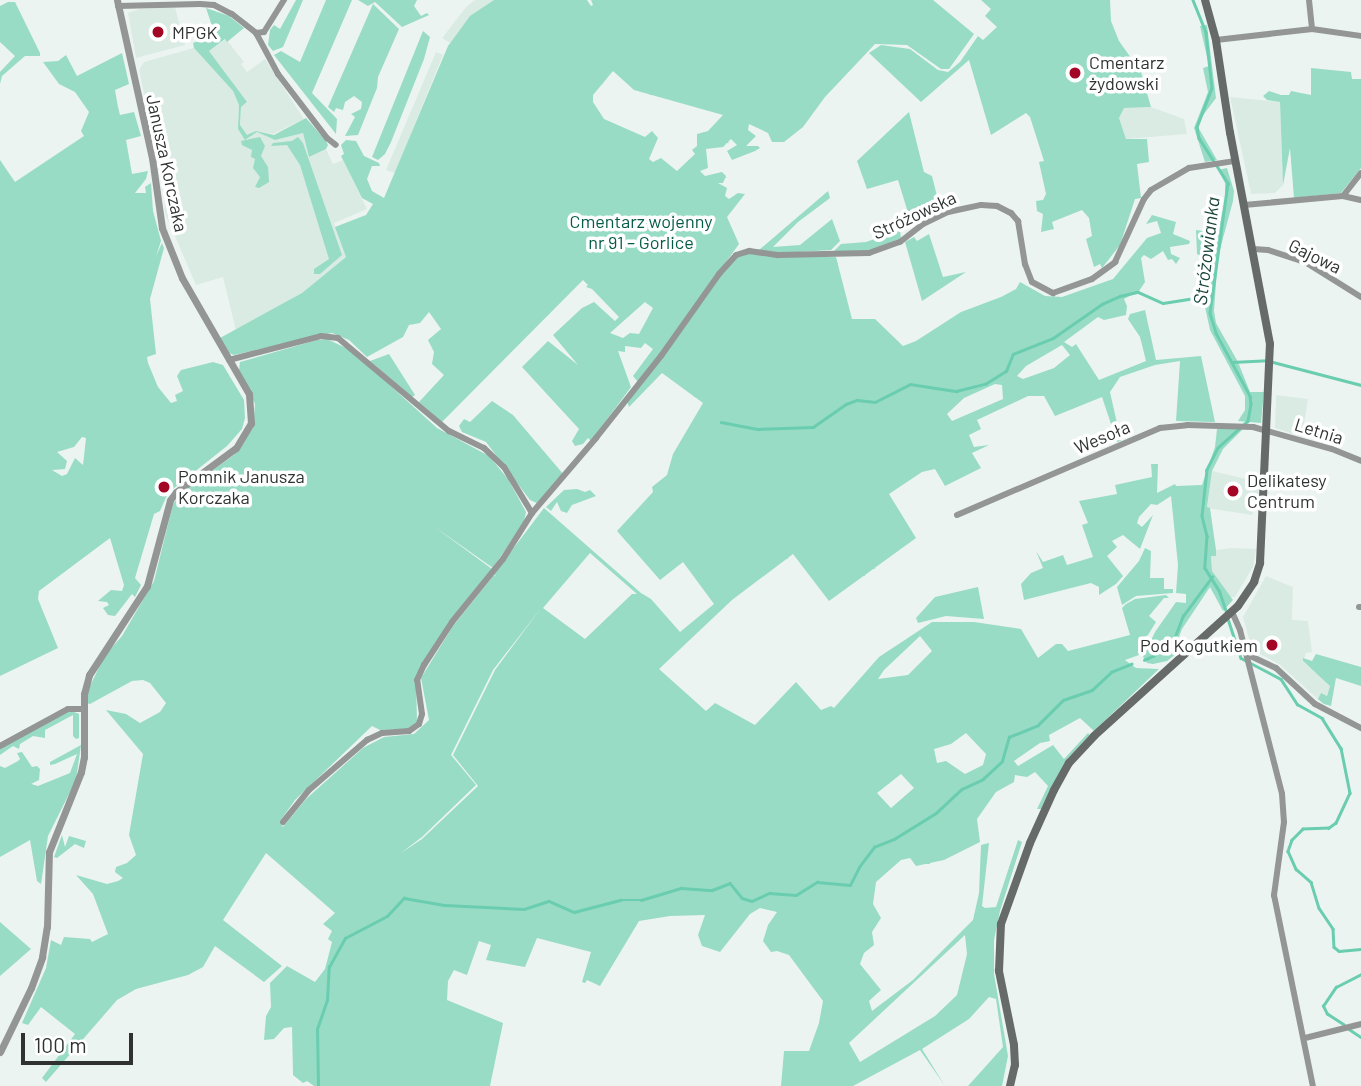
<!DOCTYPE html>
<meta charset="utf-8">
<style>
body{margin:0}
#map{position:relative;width:1361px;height:1086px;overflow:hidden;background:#ecf4f1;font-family:Barlow,sans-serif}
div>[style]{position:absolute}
.built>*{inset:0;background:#daebe4}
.green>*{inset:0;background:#98dcc5}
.stream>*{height:2.5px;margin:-1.25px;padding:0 1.25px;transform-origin:1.25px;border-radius:1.25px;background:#6acdaf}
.minor>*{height:6px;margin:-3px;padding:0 3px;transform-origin:3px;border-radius:3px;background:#939695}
.tertiary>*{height:7px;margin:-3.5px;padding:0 3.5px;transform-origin:3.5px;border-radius:3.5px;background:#939695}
.secondary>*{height:8px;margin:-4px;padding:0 4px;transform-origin:4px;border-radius:4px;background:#666b69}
.dots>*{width:19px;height:19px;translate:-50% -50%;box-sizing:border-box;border:4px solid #fff;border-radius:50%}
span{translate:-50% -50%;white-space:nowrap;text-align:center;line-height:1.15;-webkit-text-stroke:7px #fff;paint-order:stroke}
.poi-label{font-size:18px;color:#2f3231}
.left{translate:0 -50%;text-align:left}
.right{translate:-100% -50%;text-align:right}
.street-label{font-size:18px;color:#2f3231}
.park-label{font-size:18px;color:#045b47}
.water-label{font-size:19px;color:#194539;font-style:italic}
.scale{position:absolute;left:21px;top:1033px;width:112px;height:32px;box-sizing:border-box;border:4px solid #2f3231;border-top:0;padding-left:9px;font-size:21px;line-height:24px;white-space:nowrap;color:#2f3231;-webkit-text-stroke:5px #fff;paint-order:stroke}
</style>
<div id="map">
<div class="built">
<i style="clip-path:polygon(475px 0,494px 0,470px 17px,450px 43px,442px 38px,467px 6px)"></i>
<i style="clip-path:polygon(175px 7px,185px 45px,136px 58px,128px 13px,140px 9px)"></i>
<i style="clip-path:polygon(226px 39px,244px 62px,241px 64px,247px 72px,265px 59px,304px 119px,273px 134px,256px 131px,248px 136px,240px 126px,241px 106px,247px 103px,209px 51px)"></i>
<i style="clip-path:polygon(194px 48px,233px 91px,239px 105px,238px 129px,246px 140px,257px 132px,275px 140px,303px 133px,309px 157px,326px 149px,333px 164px,343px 160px,367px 209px,334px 223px,346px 257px,302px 293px,236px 331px,223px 277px,196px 285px,165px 213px,164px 188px,139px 70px,144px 62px)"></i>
<i style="clip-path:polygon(436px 52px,443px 55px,395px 173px,386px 170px)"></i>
<i style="clip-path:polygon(1230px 97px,1280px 102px,1283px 185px,1275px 193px,1251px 194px)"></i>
<i style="clip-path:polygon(1151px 107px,1184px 119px,1187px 134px,1126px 139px,1119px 118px,1124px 108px)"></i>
<i style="clip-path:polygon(1276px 395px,1308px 399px,1302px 437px,1275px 428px)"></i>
<i style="clip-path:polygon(1212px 471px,1259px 482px,1258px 502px,1252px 515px,1207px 508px)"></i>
<i style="clip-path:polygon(1232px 548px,1256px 549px,1253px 567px,1235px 597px,1229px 597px,1212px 571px,1211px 556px,1216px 555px,1216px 550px)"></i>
<i style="clip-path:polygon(1266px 576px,1293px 587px,1292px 620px,1308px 621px,1312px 652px,1306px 653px,1303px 662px,1331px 685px,1323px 704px,1279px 664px,1252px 650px,1243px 617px)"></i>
</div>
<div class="green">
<i style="clip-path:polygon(296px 0,303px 0,283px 47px,273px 51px,268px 45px,270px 30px,274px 25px,280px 29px)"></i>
<i style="clip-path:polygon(326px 0,352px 0,312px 93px,337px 119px,336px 134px,274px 55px,281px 51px,300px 62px)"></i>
<i style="clip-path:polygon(358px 0,417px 0,414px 6px,421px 16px,427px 13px,429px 15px,402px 27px,375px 2px,368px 6px)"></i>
<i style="clip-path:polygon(evenodd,494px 0,587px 0,591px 6px,593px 5px,591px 0,933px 0,974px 34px,949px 69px,941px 69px,907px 45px,875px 44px,825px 97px,803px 127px,784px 142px,772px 142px,768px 133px,749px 124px,748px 130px,756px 136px,746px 146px,758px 146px,760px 148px,755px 151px,732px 160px,727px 151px,737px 145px,731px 139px,723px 147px,706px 149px,708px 168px,700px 171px,705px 176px,722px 172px,726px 176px,723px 183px,718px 183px,727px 188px,725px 196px,729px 199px,738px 193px,745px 194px,727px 217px,739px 244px,708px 287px,743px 252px,836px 257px,852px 319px,875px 319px,903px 346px,916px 341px,961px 312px,1001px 297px,1016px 289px,1020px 282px,1045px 296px,1062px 297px,1113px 279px,1147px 238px,1161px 233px,1157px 221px,1146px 224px,1152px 215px,1176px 222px,1173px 234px,1190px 241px,1189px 244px,1170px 247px,1171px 254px,1180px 258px,1176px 264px,1172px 259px,1168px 260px,1163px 251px,1151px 259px,1144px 255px,1141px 258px,1145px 282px,1139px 291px,1124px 299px,1127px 306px,1126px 315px,1104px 320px,1098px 317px,1064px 342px,1072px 347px,1076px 344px,1099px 380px,1146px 361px,1140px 337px,1128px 319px,1130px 314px,1145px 310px,1156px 360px,1201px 356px,1215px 422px,1176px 421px,1180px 361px,1155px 365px,1120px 377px,1110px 392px,1121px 441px,1117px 442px,1102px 397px,1055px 416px,1044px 396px,1028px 396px,977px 420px,981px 429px,969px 435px,974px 447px,989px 445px,972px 453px,981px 468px,945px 486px,935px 469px,922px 472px,889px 494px,916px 538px,829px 601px,793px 554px,732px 600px,659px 669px,706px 711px,715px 703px,755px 725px,796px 682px,821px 710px,831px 706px,834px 708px,879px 657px,932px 622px,974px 622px,1021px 629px,1038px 658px,1056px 644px,1062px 644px,1068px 651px,1130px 635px,1122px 608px,1126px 604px,1135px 599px,1166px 595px,1169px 598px,1164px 598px,1149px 616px,1156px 622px,1148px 635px,1140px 640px,1145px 644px,1139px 655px,1125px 660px,1136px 668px,1159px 669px,1094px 731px,1080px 718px,1049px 735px,1050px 741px,1040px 743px,1014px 761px,1018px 766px,1053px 745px,1064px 759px,1088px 733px,1090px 735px,1067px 759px,1041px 809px,1037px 809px,1048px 786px,1035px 772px,1027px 777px,1015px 775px,1014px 782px,996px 792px,977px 819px,980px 842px,944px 860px,916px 866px,910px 858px,901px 860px,876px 882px,873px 904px,881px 918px,872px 932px,874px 945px,864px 953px,860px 964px,881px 990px,869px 1001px,872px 1011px,913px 980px,973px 920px,979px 893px,981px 845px,989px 843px,982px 906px,985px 908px,996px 907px,1018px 840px,1022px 842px,1000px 911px,994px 940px,994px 974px,1008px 1056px,1002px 1086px,968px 1086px,1003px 1047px,996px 999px,989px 997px,969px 1019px,922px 1049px,945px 1086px,920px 1050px,853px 1086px,781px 1086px,784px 1051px,809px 1051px,819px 1023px,823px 1001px,789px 955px,777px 951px,771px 952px,763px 941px,768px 925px,777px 912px,760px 908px,750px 914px,720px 952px,702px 946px,698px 935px,705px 915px,670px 916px,639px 921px,600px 986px,587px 980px,585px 983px,582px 982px,591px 952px,537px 938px,525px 967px,486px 960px,491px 945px,479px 941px,467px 975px,454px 970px,448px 981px,447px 1000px,503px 1023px,490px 1086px,314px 1086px,307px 1081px,303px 1083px,293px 1075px,292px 1027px,284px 1028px,274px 1039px,264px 1040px,266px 1016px,271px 1007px,270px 983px,287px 966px,315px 982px,325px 969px,332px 942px,328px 939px,332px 931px,323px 924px,335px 913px,266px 853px,223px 920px,282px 966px,264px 982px,215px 946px,203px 967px,188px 975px,136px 989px,117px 1000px,46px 1082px,42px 1078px,75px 1034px,41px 1007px,28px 1025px,22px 1023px,46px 968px,51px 940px,61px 945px,64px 937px,90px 939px,92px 942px,108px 934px,93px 894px,76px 875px,107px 884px,118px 881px,123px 878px,115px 872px,116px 867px,127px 863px,136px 855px,129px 835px,143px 754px,106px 710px,126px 714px,140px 723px,160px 712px,166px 703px,150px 683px,143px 680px,132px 681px,90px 704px,86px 703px,89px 688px,105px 655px,122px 636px,154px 581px,173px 504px,182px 492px,234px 455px,253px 428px,255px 404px,239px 370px,240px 362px,317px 340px,327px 339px,352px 351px,437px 428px,489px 456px,508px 479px,526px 512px,524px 522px,493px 568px,432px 525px,492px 569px,455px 615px,416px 680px,417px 722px,407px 729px,380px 730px,372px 726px,295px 800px,280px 821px,283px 827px,306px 799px,363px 748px,384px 737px,414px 734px,429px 720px,421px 678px,453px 626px,494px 575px,497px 577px,494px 574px,544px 508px,641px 593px,651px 599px,680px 632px,714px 604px,683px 562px,660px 580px,617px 531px,653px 492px,652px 487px,667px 475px,673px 454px,703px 403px,662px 373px,629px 407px,627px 401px,638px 382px,633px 376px,653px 349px,645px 343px,641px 348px,625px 346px,625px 352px,618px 351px,631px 387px,591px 441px,588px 438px,583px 444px,575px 446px,572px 441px,579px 429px,522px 367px,548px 341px,578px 365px,553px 335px,582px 308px,594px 302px,615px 321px,619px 317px,592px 289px,586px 287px,588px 285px,583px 280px,442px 422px,419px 402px,444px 375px,432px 364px,434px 352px,428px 340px,441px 329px,429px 312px,420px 323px,409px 325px,403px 337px,367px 357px,349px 340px,332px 333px,234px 355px,229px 353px,220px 338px,302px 293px,346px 257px,335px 227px,366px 215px,373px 204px,362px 198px,341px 156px,344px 154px,341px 145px,346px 140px,356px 141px,364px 156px,379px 163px,380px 166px,372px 166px,367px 179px,372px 191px,384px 198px,448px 46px,470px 16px,494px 0,613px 71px,634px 90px,723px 115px,708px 131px,697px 134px,697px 146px,692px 150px,695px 154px,677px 171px,661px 158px,653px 162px,649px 159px,658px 138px,652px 131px,645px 137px,604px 119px,593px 102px,593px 95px,613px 71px,494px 0,645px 302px,653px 308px,639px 334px,630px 333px,623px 338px,610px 333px,645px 302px,494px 0,1062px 345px,1070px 355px,1054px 368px,1023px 379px,1017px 376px,1026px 366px,1062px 345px,494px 0,995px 384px,1002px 385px,1003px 399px,952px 421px,947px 414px,964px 398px,995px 384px,494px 0,590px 553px,637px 594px,632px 594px,585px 639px,543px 608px,590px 553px,494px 0,541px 608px,495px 670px,453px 755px,478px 786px,422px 839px,401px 853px,422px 837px,476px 785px,451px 755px,493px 670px,541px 608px,494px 0,920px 636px,932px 651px,908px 675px,878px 679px,884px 670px,920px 636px,494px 0,966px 733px,986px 754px,983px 765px,965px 774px,946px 761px,937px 763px,934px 749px,951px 744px,966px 733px,494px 0,901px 774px,914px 788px,891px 808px,877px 793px,901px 774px,494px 0,965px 935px,967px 954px,957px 995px,935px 1016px,860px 1062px,849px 1043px,965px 935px)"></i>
<i style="clip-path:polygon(981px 0,1110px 0,1111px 21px,1119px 41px,1141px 72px,1151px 107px,1124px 108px,1119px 118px,1126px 139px,1147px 139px,1149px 162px,1137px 164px,1141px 198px,1135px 199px,1120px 245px,1102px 268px,1100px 264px,1094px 267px,1086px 239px,1092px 236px,1089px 218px,1082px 210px,1052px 222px,1054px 229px,1041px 232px,1043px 214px,1037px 211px,1036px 201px,1043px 200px,1046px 194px,1039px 162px,1044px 161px,1030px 117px,1026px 113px,991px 135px,969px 60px,921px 102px,869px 53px,881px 45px,910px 49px,938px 70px,948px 72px,960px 62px,978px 36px,983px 40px,997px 27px,985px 16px,991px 9px)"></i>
<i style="clip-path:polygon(8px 2px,15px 2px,40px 53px,40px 56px,25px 56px,2px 76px,0 84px,0 72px,15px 56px,0 42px,0 6px)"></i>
<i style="clip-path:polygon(373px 4px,399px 29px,378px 77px,377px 88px,358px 135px,345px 136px,355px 117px,351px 114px,361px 109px,362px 102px,354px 96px,345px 102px,343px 110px,336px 108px,334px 112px,328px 107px)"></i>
<i style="clip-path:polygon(206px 8px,229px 16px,244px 28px,227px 42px,225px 39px,209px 51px,247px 102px,241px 107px,240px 125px,247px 135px,256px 131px,274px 135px,306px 118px,326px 141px,328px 145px,326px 149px,309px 157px,303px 133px,275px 140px,257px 132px,245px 140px,238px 129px,239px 105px,233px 91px,194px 48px,193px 43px,215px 35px)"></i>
<i style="clip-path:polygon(1207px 25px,1216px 98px,1201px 118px,1198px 127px,1217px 160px,1205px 162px,1194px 128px,1208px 92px,1203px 68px,1209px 66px,1200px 26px)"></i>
<i style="clip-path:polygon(423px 31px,430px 37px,424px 59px,391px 142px,385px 154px,378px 160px,372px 157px)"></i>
<i style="clip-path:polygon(evenodd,122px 53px,129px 84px,115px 90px,118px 107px,120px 115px,134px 112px,141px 136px,126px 140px,132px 174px,148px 171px,146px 179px,135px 193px,146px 193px,145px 187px,151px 183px,153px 211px,161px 241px,156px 256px,162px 243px,164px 248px,150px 299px,156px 354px,147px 357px,148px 363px,158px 387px,171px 403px,177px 401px,175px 395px,183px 391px,177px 376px,181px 370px,213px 362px,223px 365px,244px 400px,245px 418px,242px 429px,227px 446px,169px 492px,162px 488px,168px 493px,160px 511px,154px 514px,135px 578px,141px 585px,135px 597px,132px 594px,115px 616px,108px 615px,103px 608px,109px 605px,107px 602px,98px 601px,111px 590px,122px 591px,124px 585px,110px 538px,39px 591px,38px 599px,58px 648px,0 676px,0 160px,15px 182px,84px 136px,81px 131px,89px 112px,75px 92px,59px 84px,43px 62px,58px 61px,66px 55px,77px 76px,122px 53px,82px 437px,86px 438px,83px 465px,75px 458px,67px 474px,62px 476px,52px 470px,65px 469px,67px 461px,57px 452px,74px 447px,82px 437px)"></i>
<i style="clip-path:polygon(1311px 68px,1351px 72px,1352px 79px,1361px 79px,1361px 168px,1341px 193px,1294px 198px,1290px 148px,1283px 185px,1280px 102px,1267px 100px,1263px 96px,1269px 91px,1281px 95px,1289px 95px,1291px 91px,1311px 95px)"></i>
<i style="clip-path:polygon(909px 112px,924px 172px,932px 176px,937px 196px,930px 205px,922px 207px,916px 220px,909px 216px,898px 180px,867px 189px,857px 161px)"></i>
<i style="clip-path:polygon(260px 137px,265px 146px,261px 156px,268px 167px,269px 182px,259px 188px,255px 187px,260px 177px,253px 168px,255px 159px,251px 157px,252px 150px,242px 145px,241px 141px)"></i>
<i style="clip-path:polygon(298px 137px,303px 143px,342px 255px,320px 274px,314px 274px,314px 269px,329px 259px,300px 165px,287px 145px,271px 146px,273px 143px,292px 141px)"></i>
<i style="clip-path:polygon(1227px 168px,1234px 191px,1233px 201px,1218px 257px,1214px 311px,1216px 323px,1238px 362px,1250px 392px,1264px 392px,1261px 423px,1238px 421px,1245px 410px,1245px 396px,1210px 330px,1205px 307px,1213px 263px,1205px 261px,1218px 233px,1225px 200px,1225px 183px,1218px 170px)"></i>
<i style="clip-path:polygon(828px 191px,830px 198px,798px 222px,773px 247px,800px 245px,832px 219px,840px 241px,831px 250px,781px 253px,759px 250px)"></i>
<i style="clip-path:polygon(900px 230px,901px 238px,869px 251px,833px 252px,841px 244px,866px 242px)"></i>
<i style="clip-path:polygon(1196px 230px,1215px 233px,1202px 257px,1197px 254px)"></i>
<i style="clip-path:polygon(929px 234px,943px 277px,966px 272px,922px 301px,905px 242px,914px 237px,917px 241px)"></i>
<i style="clip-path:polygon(389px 354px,415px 395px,412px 397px,370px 361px)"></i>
<i style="clip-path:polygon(492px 401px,513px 415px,564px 475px,539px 504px,530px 500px,486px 442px,462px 432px,459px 426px,464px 419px,470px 422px)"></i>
<i style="clip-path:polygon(1217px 429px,1243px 429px,1223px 449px,1212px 471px,1207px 507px,1210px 508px,1216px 550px,1216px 556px,1211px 556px,1212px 571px,1233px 600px,1223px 611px,1210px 587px,1182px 629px,1179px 637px,1183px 642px,1182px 647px,1176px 654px,1167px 661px,1153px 664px,1147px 663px,1143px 657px,1155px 632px,1176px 602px,1186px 603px,1186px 594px,1176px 593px,1178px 565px,1171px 496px,1157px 505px,1151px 504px,1139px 517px,1137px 523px,1142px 527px,1153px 515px,1140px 549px,1123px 535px,1112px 541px,1117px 547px,1107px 556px,1123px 576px,1116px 584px,1099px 595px,1099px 587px,1091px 583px,1024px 600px,1021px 584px,1031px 573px,1043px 568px,1036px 551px,1043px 562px,1063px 555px,1067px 565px,1093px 557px,1082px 525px,1088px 523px,1079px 501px,1117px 494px,1115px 485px,1152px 477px,1151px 464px,1158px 464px,1157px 493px,1175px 484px,1176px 486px,1202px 485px,1215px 447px)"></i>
<i style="clip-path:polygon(577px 489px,585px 492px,590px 490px,596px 496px,572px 505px,567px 513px,561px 511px,557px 502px,551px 511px,546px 507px,564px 490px)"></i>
<i style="clip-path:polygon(1145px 548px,1151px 551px,1150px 578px,1164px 578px,1164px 589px,1173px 589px,1173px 593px,1136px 596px,1122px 605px,1117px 587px,1139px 561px)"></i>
<i style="clip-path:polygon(978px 587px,984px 619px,946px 616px,918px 623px,916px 618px,935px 597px)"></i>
<i style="clip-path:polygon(1316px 654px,1361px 667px,1361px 686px,1336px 678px,1331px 706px,1324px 704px,1318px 699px,1321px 693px,1327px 696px,1330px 686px,1303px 661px,1303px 658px,1312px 661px)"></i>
<i style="clip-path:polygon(69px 710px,79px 714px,79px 738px,76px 739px,73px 736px,73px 715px,45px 730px,45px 738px,33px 736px,20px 744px,19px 749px,13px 746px,0 755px,0 747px)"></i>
<i style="clip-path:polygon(81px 745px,76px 780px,48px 836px,41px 884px,37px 881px,30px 840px,0 857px,0 766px,5px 768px,18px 761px,20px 759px,17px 753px,22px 752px,32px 767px,37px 766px,40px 769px,39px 780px,31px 784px,38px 786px,70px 773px,77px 754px,55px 764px,50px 765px,50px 762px)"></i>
<i style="clip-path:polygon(62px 835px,65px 847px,69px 836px,86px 841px,84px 848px,75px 844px,57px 858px,54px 857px)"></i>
<i style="clip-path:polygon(0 922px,31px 949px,0 976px)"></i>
</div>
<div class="stream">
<i style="left:1193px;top:0;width:35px;rotate:68deg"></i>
<i style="left:1206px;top:33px;width:55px;rotate:83.8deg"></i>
<i style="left:1212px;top:88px;width:42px;rotate:111deg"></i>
<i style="left:1197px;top:127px;width:11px;rotate:80deg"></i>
<i style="left:1199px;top:138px;width:54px;rotate:57.2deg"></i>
<i style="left:1228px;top:183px;width:131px;rotate:97.9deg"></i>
<i style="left:1210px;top:313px;width:21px;rotate:73deg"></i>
<i style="left:1216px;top:333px;width:72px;rotate:61.6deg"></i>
<i style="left:1250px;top:396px;width:8px;rotate:83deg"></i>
<i style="left:1251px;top:404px;width:17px;rotate:100deg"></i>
<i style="left:1248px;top:421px;width:40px;rotate:138deg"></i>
<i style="left:1218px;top:448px;width:25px;rotate:117deg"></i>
<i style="left:1207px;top:470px;width:46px;rotate:96.2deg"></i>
<i style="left:1202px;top:516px;width:21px;rotate:76deg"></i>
<i style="left:1207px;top:536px;width:32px;rotate:94deg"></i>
<i style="left:1205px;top:568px;width:26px;rotate:58deg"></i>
<i style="left:1219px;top:590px;width:24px;rotate:71deg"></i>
<i style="left:1232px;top:362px;width:35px;rotate:-3deg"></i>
<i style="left:1273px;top:362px;width:91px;rotate:14.6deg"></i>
<i style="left:721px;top:422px;width:38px;rotate:11deg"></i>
<i style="left:758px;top:429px;width:55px;rotate:-2.1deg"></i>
<i style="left:813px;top:427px;width:40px;rotate:-34.9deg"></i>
<i style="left:846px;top:404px;width:12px;rotate:-20deg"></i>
<i style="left:857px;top:400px;width:18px;rotate:6deg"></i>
<i style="left:875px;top:402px;width:39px;rotate:-27deg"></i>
<i style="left:910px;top:384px;width:47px;rotate:8.7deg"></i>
<i style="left:956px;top:391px;width:30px;rotate:-14deg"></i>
<i style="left:985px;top:384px;width:25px;rotate:-32deg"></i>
<i style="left:1006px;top:371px;width:18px;rotate:-68deg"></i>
<i style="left:1013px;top:354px;width:43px;rotate:-21.8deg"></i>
<i style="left:1053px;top:338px;width:60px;rotate:-34.8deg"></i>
<i style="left:1102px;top:304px;width:20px;rotate:-24deg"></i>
<i style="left:1120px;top:296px;width:18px;rotate:-13deg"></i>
<i style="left:1138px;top:292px;width:27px;rotate:24deg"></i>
<i style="left:1163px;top:303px;width:30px;rotate:-9deg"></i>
<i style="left:1193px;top:298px;width:18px;rotate:9deg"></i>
<i style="left:1228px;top:619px;width:41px;rotate:71.6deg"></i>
<i style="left:1241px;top:658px;width:45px;rotate:27.7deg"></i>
<i style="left:1281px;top:679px;width:30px;rotate:57deg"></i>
<i style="left:1297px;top:704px;width:29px;rotate:29deg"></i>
<i style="left:1322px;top:718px;width:36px;rotate:58deg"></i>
<i style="left:1341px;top:748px;width:46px;rotate:78.7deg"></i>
<i style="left:1350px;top:793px;width:33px;rotate:115deg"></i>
<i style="left:1336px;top:823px;width:9px;rotate:144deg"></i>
<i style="left:1329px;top:828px;width:26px;rotate:178deg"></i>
<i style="left:1303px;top:829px;width:16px;rotate:135deg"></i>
<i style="left:1292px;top:840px;width:12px;rotate:110deg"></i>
<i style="left:1288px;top:851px;width:20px;rotate:66deg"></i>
<i style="left:1296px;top:869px;width:20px;rotate:41deg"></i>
<i style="left:1311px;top:882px;width:27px;rotate:73deg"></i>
<i style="left:1319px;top:908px;width:25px;rotate:56deg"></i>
<i style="left:1333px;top:929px;width:18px;rotate:87deg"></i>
<i style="left:1334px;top:947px;width:6px;rotate:39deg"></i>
<i style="left:1339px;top:951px;width:22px;rotate:-5deg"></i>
<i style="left:1144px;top:660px;width:10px;rotate:-24deg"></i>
<i style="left:1153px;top:656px;width:27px;rotate:-39deg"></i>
<i style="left:1174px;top:639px;width:25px;rotate:-69deg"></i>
<i style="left:1183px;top:616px;width:49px;rotate:-53.4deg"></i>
<i style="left:1344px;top:1025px;width:20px;rotate:-147deg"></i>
<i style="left:1327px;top:1014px;width:9px;rotate:-117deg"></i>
<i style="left:1323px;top:1006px;width:23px;rotate:-56deg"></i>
<i style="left:1336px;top:987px;width:28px;rotate:-27deg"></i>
<i style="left:1349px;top:1029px;width:14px;rotate:34deg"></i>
<i style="left:318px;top:1086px;width:57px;rotate:-91deg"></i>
<i style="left:317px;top:1029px;width:31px;rotate:-71deg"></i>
<i style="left:327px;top:1000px;width:33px;rotate:-87deg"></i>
<i style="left:329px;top:967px;width:33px;rotate:-61deg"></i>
<i style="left:345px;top:938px;width:47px;rotate:-27.6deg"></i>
<i style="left:387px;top:916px;width:25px;rotate:-47deg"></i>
<i style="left:404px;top:898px;width:42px;rotate:9.7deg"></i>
<i style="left:445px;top:905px;width:79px;rotate:2.9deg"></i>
<i style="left:524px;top:909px;width:26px;rotate:-18deg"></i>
<i style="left:549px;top:901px;width:27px;rotate:24deg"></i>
<i style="left:574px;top:912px;width:48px;rotate:-14.6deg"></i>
<i style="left:620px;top:900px;width:21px"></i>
<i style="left:641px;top:900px;width:42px;rotate:-16.7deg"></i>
<i style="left:681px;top:888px;width:31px;rotate:4deg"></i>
<i style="left:712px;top:890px;width:19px;rotate:-21deg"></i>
<i style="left:730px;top:883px;width:19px;rotate:51deg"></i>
<i style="left:742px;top:898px;width:10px;rotate:17deg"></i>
<i style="left:752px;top:901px;width:19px;rotate:-25deg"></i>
<i style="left:769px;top:893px;width:27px;rotate:4deg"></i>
<i style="left:796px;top:895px;width:25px;rotate:-32deg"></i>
<i style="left:817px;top:882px;width:33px;rotate:5deg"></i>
<i style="left:850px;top:885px;width:20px;rotate:-63deg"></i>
<i style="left:859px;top:867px;width:25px;rotate:-53deg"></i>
<i style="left:874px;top:847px;width:22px;rotate:-22deg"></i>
<i style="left:894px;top:839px;width:49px;rotate:-31.8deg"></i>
<i style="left:936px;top:813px;width:35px;rotate:-43deg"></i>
<i style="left:962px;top:789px;width:23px;rotate:-25deg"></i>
<i style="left:983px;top:779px;width:26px;rotate:-43deg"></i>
<i style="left:1002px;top:761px;width:25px;rotate:-74deg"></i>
<i style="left:1009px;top:737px;width:31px;rotate:-22deg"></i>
<i style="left:1038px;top:725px;width:35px;rotate:-45deg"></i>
<i style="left:1063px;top:700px;width:31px;rotate:-19deg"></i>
<i style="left:1092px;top:690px;width:26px;rotate:-43deg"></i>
<i style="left:1111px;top:672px;width:22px;rotate:-22deg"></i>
</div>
<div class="minor">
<i style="left:1309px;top:0;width:29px;rotate:84deg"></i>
<i style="left:118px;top:6px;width:82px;rotate:-1.4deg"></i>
<i style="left:200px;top:4px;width:14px;rotate:4deg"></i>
<i style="left:214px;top:5px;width:20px;rotate:27deg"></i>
<i style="left:232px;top:14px;width:31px;rotate:38deg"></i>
<i style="left:256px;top:33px;width:47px;rotate:61.8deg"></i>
<i style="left:278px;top:74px;width:81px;rotate:52.6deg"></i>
<i style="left:327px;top:138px;width:11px;rotate:38deg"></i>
<i style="left:256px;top:33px;width:8px;rotate:-7deg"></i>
<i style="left:264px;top:32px;width:38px;rotate:-58deg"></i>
<i style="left:1216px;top:40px;width:97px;rotate:-6.5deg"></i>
<i style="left:1312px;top:29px;width:49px;rotate:8.1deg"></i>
<i style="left:1343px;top:196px;width:18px;rotate:13deg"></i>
<i style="left:1244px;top:205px;width:99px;rotate:-5.2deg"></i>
<i style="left:1343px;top:196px;width:29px;rotate:-52deg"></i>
<i style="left:1253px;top:249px;width:15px;rotate:4deg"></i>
<i style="left:1268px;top:250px;width:39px;rotate:18deg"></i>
<i style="left:1305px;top:262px;width:66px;rotate:32deg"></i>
<i style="left:229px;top:360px;width:95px;rotate:-14.6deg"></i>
<i style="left:321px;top:336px;width:17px;rotate:7deg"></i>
<i style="left:338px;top:338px;width:145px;rotate:40deg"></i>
<i style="left:449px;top:431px;width:39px;rotate:26deg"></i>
<i style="left:484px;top:448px;width:28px;rotate:44deg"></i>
<i style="left:504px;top:467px;width:54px;rotate:58.7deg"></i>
<i style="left:957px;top:515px;width:221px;rotate:-23.2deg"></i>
<i style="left:1160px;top:428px;width:27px;rotate:-6deg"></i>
<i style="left:1187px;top:425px;width:66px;rotate:1.7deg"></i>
<i style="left:1253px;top:427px;width:82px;rotate:15.6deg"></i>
<i style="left:1332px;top:449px;width:31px;rotate:22deg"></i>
<i style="left:1359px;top:607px;width:2px"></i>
<i style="left:1232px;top:612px;width:20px;rotate:66deg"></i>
<i style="left:1240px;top:630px;width:169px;rotate:75.6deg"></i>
<i style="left:1282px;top:794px;width:28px;rotate:86deg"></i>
<i style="left:1284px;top:822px;width:74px;rotate:97.8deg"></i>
<i style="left:1274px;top:895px;width:195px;rotate:78.5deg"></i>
<i style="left:1246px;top:654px;width:33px;rotate:25deg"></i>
<i style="left:1276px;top:668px;width:53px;rotate:42.7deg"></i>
<i style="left:1315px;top:704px;width:52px;rotate:27.6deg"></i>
<i style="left:0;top:746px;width:77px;rotate:-28.6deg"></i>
<i style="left:68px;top:709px;width:14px"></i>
<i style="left:283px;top:822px;width:41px;rotate:-50.9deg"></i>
<i style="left:309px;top:790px;width:77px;rotate:-40.8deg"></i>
<i style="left:367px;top:740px;width:17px;rotate:-25deg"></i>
<i style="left:382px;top:733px;width:27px;rotate:-4deg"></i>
<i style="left:409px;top:731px;width:12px;rotate:-35deg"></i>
<i style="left:419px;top:724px;width:10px;rotate:-73deg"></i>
<i style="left:422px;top:714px;width:34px;rotate:-98deg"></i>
<i style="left:417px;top:680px;width:17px;rotate:-65deg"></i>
<i style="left:424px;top:665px;width:51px;rotate:-56.9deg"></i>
<i style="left:452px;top:622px;width:81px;rotate:-51deg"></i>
<i style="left:503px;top:559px;width:54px;rotate:-57.8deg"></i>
<i style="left:532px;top:513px;width:99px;rotate:-49.5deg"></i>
<i style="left:596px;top:438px;width:105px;rotate:-51.6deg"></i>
<i style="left:661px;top:356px;width:100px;rotate:-54.7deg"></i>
<i style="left:719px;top:274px;width:25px;rotate:-48deg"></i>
<i style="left:736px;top:255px;width:14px;rotate:-17deg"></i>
<i style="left:749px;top:251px;width:30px;rotate:8deg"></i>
<i style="left:779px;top:255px;width:90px;rotate:-1.3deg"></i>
<i style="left:869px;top:253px;width:33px;rotate:-20deg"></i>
<i style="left:900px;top:242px;width:29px;rotate:-38deg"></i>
<i style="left:923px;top:224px;width:28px;rotate:-26deg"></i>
<i style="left:948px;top:212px;width:34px;rotate:-12deg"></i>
<i style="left:981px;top:205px;width:16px;rotate:4deg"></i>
<i style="left:997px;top:206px;width:16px;rotate:27deg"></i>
<i style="left:1011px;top:213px;width:11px;rotate:49deg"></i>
<i style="left:1018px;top:221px;width:44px;rotate:80.8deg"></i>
<i style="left:1025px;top:264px;width:19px;rotate:69deg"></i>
<i style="left:1032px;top:282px;width:24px;rotate:28deg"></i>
<i style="left:1053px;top:293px;width:41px;rotate:-19.7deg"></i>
<i style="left:1092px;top:279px;width:29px;rotate:-36deg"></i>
<i style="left:1115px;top:262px;width:69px;rotate:-65.3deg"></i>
<i style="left:1144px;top:199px;width:11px;rotate:-52deg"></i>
<i style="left:1151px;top:190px;width:44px;rotate:-30.1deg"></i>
<i style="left:1189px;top:168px;width:47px;rotate:-8.7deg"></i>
<i style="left:1305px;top:1038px;width:58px;rotate:-14deg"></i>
</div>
<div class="tertiary">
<i style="left:0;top:1052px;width:71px;rotate:-64.2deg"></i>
<i style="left:31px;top:988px;width:33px;rotate:-70deg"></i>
<i style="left:42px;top:957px;width:30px;rotate:-81deg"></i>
<i style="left:47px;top:927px;width:75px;rotate:-88.5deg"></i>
<i style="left:49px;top:852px;width:86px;rotate:-68.2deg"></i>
<i style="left:81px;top:772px;width:15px;rotate:-79deg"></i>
<i style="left:84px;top:757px;width:63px;rotate:-90deg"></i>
<i style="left:84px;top:694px;width:20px;rotate:-75deg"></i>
<i style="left:89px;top:675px;width:106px;rotate:-56.9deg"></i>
<i style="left:147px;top:586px;width:89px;rotate:-75deg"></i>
<i style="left:170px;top:500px;width:10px;rotate:-53deg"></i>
<i style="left:176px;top:492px;width:74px;rotate:-36.3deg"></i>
<i style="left:236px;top:448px;width:29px;rotate:-59deg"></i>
<i style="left:251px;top:423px;width:29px;rotate:-94deg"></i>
<i style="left:249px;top:394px;width:134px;rotate:-120deg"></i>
<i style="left:182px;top:278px;width:54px;rotate:-111.8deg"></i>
<i style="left:162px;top:228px;width:71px;rotate:-98.1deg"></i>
<i style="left:152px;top:158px;width:162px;rotate:-102.5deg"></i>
</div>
<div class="secondary">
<i style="left:1010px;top:1086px;width:22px;rotate:-77deg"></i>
<i style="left:1015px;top:1065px;width:20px;rotate:-93deg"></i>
<i style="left:1014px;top:1045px;width:76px;rotate:-101.5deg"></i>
<i style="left:999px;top:971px;width:47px;rotate:-87.6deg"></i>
<i style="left:1001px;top:924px;width:86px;rotate:-70.3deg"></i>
<i style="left:1030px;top:843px;width:58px;rotate:-65.6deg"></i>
<i style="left:1054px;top:790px;width:31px;rotate:-61deg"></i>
<i style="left:1069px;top:763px;width:37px;rotate:-47deg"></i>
<i style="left:1094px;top:736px;width:194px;rotate:-42.1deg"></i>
<i style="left:1238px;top:606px;width:29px;rotate:-56deg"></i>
<i style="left:1254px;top:582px;width:20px;rotate:-72deg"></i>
<i style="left:1260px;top:563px;width:219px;rotate:-87.4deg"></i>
<i style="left:1270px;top:344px;width:215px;rotate:-100.7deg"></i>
<i style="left:1230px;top:133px;width:94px;rotate:-98.6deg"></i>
<i style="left:1216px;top:40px;width:41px;rotate:-105.4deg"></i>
</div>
<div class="dots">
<i style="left:158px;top:32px;background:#a30524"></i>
<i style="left:1075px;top:73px;background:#a30524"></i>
<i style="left:164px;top:487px;background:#a30524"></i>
<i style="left:1233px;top:491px;background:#a30524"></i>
<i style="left:1272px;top:645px;background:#a30524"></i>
</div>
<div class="poi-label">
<span class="left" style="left:172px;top:32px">MPGK</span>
<span class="left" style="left:1089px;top:73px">Cmentarz<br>żydowski</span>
<span class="left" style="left:178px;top:487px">Pomnik Janusza<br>Korczaka</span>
<span class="left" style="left:1247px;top:491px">Delikatesy<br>Centrum</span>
<span class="right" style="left:1258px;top:645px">Pod Kogutkiem</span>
</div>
<div class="street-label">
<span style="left:167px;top:163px;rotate:78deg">Janusza Korczaka</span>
<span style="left:914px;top:215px;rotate:-25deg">Stróżowska</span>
<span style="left:1315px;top:256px;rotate:26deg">Gajowa</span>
<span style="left:1319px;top:431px;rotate:17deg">Letnia</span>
<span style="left:1102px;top:437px;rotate:-23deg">Wesoła</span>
</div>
<div class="park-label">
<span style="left:641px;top:232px">Cmentarz wojenny<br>nr 91 – Gorlice</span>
</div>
<div class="water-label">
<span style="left:1206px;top:251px;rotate:-83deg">Stróżowianka</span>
</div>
<div class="scale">100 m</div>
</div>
